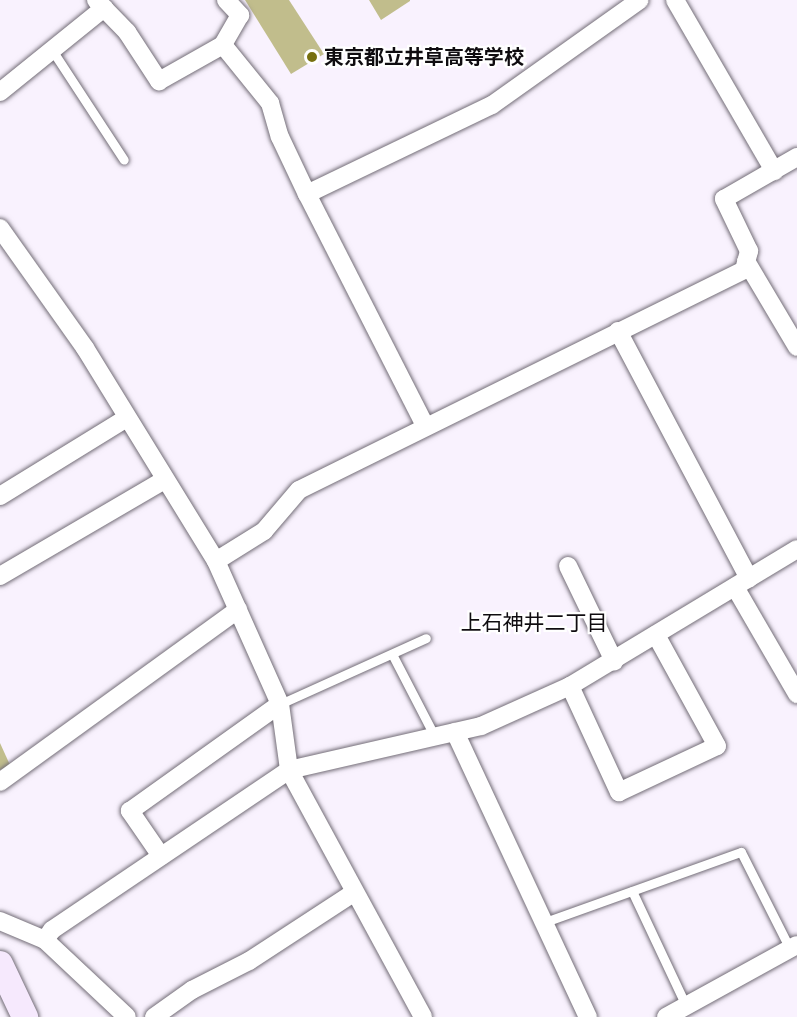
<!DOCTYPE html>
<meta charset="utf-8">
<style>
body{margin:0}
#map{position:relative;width:797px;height:1017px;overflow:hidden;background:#f9f2fe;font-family:Raleway,"Noto Sans JP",sans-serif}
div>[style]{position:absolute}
.building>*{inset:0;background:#c1bd8c}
.roads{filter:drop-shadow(0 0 2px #736d77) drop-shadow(0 0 2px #736d77)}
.service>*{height:9px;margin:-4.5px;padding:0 4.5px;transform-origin:4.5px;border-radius:4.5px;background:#fff}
.minor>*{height:18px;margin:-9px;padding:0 9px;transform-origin:9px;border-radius:9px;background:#fff}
.secondary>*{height:26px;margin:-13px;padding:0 13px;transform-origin:13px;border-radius:13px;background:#f6e9fd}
.dots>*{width:16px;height:16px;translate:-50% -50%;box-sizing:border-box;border:3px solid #fff;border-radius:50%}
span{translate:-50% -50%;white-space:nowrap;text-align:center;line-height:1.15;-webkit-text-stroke:4.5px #fff;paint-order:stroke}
.poi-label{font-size:20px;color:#0f0c10;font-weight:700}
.left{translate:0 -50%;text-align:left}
.neighbourhood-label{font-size:21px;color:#0f0c10}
</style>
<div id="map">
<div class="building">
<i style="clip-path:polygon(245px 0,289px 0,324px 54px,291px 74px)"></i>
<i style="clip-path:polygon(369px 0,410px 0,410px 1px,381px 20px)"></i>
<i style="clip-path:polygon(0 743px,10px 765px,0 770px)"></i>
</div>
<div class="roads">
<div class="service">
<i style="left:52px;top:50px;width:131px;rotate:56.8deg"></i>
<i style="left:392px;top:654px;width:93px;rotate:62.6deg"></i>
<i style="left:280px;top:704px;width:160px;rotate:-24.3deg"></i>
<i style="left:632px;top:891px;width:127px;rotate:64.8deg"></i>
<i style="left:545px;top:922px;width:208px;rotate:-19.7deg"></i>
<i style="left:741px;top:852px;width:109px;rotate:63.2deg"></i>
</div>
<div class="minor">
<i style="left:96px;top:0;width:45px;rotate:45.9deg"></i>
<i style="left:127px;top:32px;width:59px;rotate:56.9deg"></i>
<i style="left:159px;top:81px;width:73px;rotate:-29.4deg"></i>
<i style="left:226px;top:0;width:21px;rotate:47deg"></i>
<i style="left:240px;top:15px;width:34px;rotate:120deg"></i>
<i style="left:223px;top:45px;width:75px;rotate:51deg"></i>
<i style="left:270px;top:103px;width:35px;rotate:74deg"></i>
<i style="left:280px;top:137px;width:63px;rotate:64.7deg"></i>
<i style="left:307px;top:194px;width:260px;rotate:63deg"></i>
<i style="left:675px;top:0;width:198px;rotate:59.9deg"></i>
<i style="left:0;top:92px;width:134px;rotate:-38.9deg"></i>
<i style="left:307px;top:194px;width:205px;rotate:-25.7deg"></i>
<i style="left:492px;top:105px;width:181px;rotate:-35.4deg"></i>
<i style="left:0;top:228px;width:147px;rotate:54.7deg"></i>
<i style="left:85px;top:348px;width:250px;rotate:58.4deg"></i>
<i style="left:216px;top:561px;width:157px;rotate:65.9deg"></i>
<i style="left:280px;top:704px;width:67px;rotate:82.2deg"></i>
<i style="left:289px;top:770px;width:281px;rotate:61.5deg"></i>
<i style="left:746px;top:261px;width:100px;rotate:59.3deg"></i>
<i style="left:618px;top:331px;width:280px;rotate:62.1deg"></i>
<i style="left:0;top:496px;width:149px;rotate:-31.6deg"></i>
<i style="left:216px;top:561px;width:57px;rotate:-32deg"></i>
<i style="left:264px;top:531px;width:54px;rotate:-49.5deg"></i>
<i style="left:299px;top:490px;width:496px;rotate:-26.3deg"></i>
<i style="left:744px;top:270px;width:20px;rotate:-75deg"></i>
<i style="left:749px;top:251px;width:58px;rotate:-115.7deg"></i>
<i style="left:724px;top:199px;width:84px;rotate:-29.9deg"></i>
<i style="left:568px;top:566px;width:106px;rotate:64.2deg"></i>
<i style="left:0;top:576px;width:190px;rotate:-30.3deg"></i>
<i style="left:735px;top:587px;width:124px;rotate:59.9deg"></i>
<i style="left:570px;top:686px;width:117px;rotate:65.2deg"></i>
<i style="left:619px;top:792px;width:108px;rotate:-25.1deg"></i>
<i style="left:717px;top:746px;width:127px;rotate:-118.8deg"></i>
<i style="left:455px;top:732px;width:315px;rotate:65deg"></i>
<i style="left:0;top:782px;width:294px;rotate:-35.9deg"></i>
<i style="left:161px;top:856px;width:55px;rotate:-124.6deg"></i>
<i style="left:130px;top:811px;width:184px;rotate:-35.5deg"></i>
<i style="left:0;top:921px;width:49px;rotate:22.9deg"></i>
<i style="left:45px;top:940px;width:112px;rotate:43.2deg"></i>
<i style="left:45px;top:940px;width:12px;rotate:-55deg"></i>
<i style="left:52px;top:930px;width:286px;rotate:-34deg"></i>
<i style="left:289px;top:770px;width:197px;rotate:-12.9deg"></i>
<i style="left:481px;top:726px;width:98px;rotate:-24.2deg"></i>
<i style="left:570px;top:686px;width:265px;rotate:-31.1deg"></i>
<i style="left:154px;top:1017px;width:47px;rotate:-35.4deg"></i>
<i style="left:192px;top:990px;width:64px;rotate:-27deg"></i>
<i style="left:249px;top:961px;width:126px;rotate:-33.1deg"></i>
<i style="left:666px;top:1017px;width:149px;rotate:-28.8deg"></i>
</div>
<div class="secondary">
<i style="left:0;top:964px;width:59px;rotate:64.7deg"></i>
</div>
</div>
<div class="dots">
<i style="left:312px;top:57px;background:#777010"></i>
</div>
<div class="poi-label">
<span class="left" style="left:324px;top:57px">東京都立井草高等学校</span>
</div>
<div class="neighbourhood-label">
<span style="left:534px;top:623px">上石神井二丁目</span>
</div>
</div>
